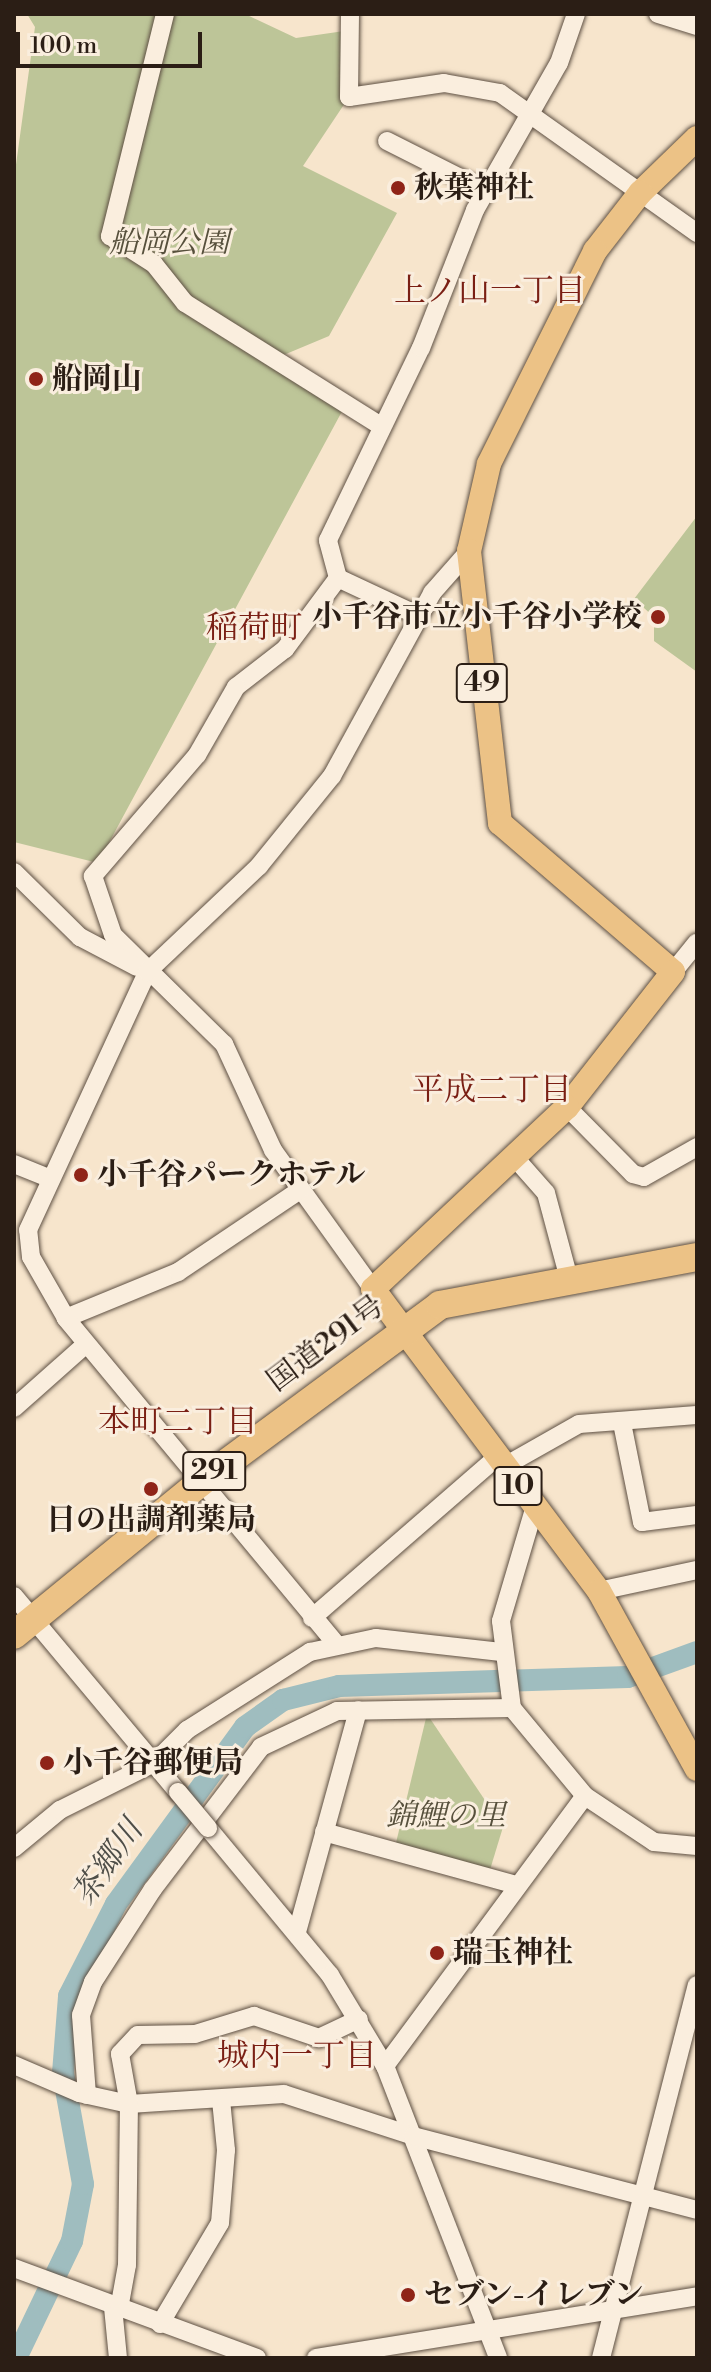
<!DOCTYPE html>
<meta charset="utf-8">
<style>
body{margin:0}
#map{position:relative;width:711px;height:2372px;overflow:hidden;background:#f7e5cc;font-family:"Libre Bodoni","Noto Serif JP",serif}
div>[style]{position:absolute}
.green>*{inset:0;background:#bdc598}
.river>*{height:22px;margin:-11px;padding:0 11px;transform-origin:11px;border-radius:11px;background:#9fbdbf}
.roads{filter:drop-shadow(0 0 2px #5e5043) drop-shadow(0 0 2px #5e5043)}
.minor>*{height:18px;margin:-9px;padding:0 9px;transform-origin:9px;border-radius:9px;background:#faeede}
.major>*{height:24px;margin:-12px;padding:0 12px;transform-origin:12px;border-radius:12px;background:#ecc286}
.highway>*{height:28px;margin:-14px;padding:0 14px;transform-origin:14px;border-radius:14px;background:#ecc286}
.bridges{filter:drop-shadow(0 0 2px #5e5043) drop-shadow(0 0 2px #5e5043)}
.minor-bridge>*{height:18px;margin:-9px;padding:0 9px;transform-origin:9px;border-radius:9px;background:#faeede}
.dots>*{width:22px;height:22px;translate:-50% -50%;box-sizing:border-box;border:4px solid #faeede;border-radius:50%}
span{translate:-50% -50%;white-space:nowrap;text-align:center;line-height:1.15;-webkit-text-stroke:6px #faeede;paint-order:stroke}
.shield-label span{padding:2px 6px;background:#faeede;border:2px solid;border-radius:6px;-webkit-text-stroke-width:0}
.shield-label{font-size:28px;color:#2b1e15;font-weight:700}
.poi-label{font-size:30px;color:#2b1e15;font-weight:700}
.left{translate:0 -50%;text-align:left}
.right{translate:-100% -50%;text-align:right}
.park-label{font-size:30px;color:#57503c;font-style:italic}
.street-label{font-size:30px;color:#2b1e15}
.neighbourhood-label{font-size:32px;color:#7a1f14}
.water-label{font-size:32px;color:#4e4e48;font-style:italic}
.frame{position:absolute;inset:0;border:16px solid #2b1e15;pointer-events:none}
.scale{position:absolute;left:16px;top:32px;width:186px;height:36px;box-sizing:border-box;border:4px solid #2b1e15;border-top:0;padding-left:10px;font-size:24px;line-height:28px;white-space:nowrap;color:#2b1e15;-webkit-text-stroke:6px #faeede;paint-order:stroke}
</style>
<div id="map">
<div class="green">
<i style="clip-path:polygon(27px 14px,245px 14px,296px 38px,351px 30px,349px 97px,303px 166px,397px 213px,329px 336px,274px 359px,346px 404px,98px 863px,14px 842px,14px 179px,35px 27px)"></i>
<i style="clip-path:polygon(697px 516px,697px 672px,654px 641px,654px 617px,634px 599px)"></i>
<i style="clip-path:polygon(427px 1714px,503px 1827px,489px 1873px,395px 1847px)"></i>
</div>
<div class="river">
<i style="left:16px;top:2358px;width:130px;rotate:-64.4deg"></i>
<i style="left:72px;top:2241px;width:58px;rotate:-79.1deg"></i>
<i style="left:83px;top:2184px;width:113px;rotate:-100.2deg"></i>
<i style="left:63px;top:2073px;width:77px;rotate:-85.5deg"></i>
<i style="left:69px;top:1996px;width:103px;rotate:-62.9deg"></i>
<i style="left:116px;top:1904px;width:219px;rotate:-53.9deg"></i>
<i style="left:245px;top:1727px;width:47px;rotate:-35.4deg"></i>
<i style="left:283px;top:1700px;width:58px;rotate:-14deg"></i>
<i style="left:339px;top:1686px;width:289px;rotate:-1.8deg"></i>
<i style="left:628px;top:1677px;width:73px;rotate:-19.9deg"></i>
</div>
<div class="roads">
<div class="minor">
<i style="left:165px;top:14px;width:229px;rotate:103.9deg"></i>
<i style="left:110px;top:236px;width:52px;rotate:32.5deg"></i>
<i style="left:154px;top:264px;width:50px;rotate:51.5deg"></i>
<i style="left:185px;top:303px;width:231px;rotate:32.1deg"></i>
<i style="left:350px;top:14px;width:83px;rotate:90.7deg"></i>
<i style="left:349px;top:97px;width:96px;rotate:-8.4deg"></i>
<i style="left:444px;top:83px;width:57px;rotate:10.1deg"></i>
<i style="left:500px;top:93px;width:242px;rotate:35.4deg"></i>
<i style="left:658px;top:14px;width:41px;rotate:17.1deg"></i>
<i style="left:387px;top:141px;width:111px;rotate:26.8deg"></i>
<i style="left:338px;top:578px;width:89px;rotate:126.7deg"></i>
<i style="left:285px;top:649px;width:62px;rotate:142.2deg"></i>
<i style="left:236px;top:687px;width:78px;rotate:119.8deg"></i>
<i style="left:197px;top:755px;width:160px;rotate:130.7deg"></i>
<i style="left:93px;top:876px;width:62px;rotate:71.3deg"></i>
<i style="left:113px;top:935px;width:156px;rotate:44.5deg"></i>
<i style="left:224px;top:1044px;width:117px;rotate:65.2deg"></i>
<i style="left:273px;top:1150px;width:171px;rotate:54.3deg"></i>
<i style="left:419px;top:616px;width:89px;rotate:-154.9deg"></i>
<i style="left:338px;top:578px;width:39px;rotate:-105deg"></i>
<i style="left:328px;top:540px;width:213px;rotate:-64.2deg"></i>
<i style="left:421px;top:348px;width:148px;rotate:-68.6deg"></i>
<i style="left:475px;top:210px;width:169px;rotate:-60.3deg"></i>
<i style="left:559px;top:63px;width:52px;rotate:-70.9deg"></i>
<i style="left:14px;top:872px;width:93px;rotate:44.6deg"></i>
<i style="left:80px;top:937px;width:64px;rotate:27.8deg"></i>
<i style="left:673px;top:972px;width:38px;rotate:-51deg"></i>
<i style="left:567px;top:1107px;width:94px;rotate:45.4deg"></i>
<i style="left:633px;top:1174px;width:11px;rotate:15deg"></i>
<i style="left:644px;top:1177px;width:61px;rotate:-29.5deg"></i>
<i style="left:516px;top:1159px;width:45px;rotate:48.6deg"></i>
<i style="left:546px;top:1193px;width:89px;rotate:75deg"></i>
<i style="left:14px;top:1164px;width:35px;rotate:22deg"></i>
<i style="left:66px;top:1318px;width:121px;rotate:-22.3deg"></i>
<i style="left:178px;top:1272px;width:147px;rotate:-33.9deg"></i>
<i style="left:14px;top:1408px;width:96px;rotate:-41.6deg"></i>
<i style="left:622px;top:1423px;width:101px;rotate:78.6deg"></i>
<i style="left:642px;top:1522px;width:55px;rotate:-7.3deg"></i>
<i style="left:503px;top:1467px;width:87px;rotate:-29.5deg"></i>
<i style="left:579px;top:1424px;width:118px;rotate:-4.4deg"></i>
<i style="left:535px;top:1506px;width:120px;rotate:106.5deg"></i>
<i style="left:501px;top:1621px;width:88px;rotate:82.8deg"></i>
<i style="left:512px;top:1708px;width:114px;rotate:50.3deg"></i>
<i style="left:585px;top:1796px;width:83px;rotate:33.7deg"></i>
<i style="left:654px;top:1842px;width:43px;rotate:5.3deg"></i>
<i style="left:599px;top:1591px;width:100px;rotate:-12.1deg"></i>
<i style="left:14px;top:1596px;width:256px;rotate:50.1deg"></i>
<i style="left:312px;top:1618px;width:244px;rotate:-41deg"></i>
<i style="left:337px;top:1645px;width:425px;rotate:-129.7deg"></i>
<i style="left:66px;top:1318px;width:70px;rotate:-119.8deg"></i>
<i style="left:31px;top:1257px;width:27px;rotate:-96deg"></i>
<i style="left:28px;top:1230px;width:284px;rotate:-65.2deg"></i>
<i style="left:147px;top:972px;width:154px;rotate:-43.4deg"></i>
<i style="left:259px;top:866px;width:116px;rotate:-51deg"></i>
<i style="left:332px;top:776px;width:209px;rotate:-61.3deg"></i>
<i style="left:432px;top:593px;width:56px;rotate:-48.6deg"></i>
<i style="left:208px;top:1828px;width:191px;rotate:50.3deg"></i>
<i style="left:330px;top:1975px;width:106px;rotate:58.9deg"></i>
<i style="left:385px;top:2066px;width:313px;rotate:68.8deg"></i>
<i style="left:324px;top:1832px;width:200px;rotate:15.4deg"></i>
<i style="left:14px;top:1848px;width:60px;rotate:-39.6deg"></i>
<i style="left:60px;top:1810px;width:105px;rotate:-26.6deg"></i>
<i style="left:154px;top:1763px;width:47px;rotate:-45deg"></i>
<i style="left:187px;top:1730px;width:146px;rotate:-32.4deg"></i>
<i style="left:310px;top:1652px;width:67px;rotate:-12deg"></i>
<i style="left:376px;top:1638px;width:126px;rotate:6.4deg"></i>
<i style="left:297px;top:1932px;width:230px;rotate:-74.6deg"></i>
<i style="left:14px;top:2065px;width:71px;rotate:23.3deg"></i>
<i style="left:79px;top:2093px;width:51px;rotate:12.4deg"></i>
<i style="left:129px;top:2104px;width:155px;rotate:-3.7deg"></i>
<i style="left:284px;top:2094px;width:136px;rotate:18deg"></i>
<i style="left:413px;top:2136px;width:293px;rotate:14.6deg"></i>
<i style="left:385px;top:2066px;width:336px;rotate:-53.5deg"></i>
<i style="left:87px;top:2095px;width:80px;rotate:-94.3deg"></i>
<i style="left:81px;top:2015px;width:35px;rotate:-70deg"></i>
<i style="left:93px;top:1982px;width:111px;rotate:-57.2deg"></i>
<i style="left:153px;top:1889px;width:178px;rotate:-52.7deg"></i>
<i style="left:261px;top:1747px;width:84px;rotate:-25.3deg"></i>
<i style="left:337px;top:1711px;width:175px;rotate:-1deg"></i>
<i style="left:14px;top:2268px;width:259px;rotate:20.3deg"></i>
<i style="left:113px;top:2307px;width:51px;rotate:84.4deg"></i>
<i style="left:119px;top:2309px;width:45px;rotate:-79.7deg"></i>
<i style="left:127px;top:2265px;width:161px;rotate:-89.3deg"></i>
<i style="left:129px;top:2104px;width:51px;rotate:-100.2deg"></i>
<i style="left:120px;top:2054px;width:26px;rotate:-47deg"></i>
<i style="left:138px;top:2035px;width:57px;rotate:-1deg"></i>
<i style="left:195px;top:2034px;width:62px;rotate:-17deg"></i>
<i style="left:254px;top:2016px;width:69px;rotate:18.7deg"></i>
<i style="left:319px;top:2038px;width:44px;rotate:-25.4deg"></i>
<i style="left:160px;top:2324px;width:117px;rotate:-59.3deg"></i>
<i style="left:220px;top:2223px;width:73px;rotate:-85.3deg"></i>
<i style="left:226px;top:2150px;width:50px;rotate:-95.7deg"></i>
<i style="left:316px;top:2358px;width:386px;rotate:-9.2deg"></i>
<i style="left:601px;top:2358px;width:385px;rotate:-75.6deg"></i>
</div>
<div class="major">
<i style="left:697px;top:138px;width:79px;rotate:136deg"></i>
<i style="left:640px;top:193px;width:73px;rotate:127.8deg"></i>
<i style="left:595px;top:251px;width:238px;rotate:116.5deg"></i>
<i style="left:489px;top:464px;width:89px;rotate:102.9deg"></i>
<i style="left:469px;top:551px;width:274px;rotate:83.5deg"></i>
<i style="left:500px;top:823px;width:228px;rotate:40.7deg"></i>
<i style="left:673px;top:972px;width:172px;rotate:128.1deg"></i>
<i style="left:567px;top:1107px;width:266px;rotate:136.8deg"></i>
<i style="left:373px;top:1289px;width:377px;rotate:53.2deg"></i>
<i style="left:599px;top:1591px;width:203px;rotate:61.2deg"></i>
</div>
<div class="highway">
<i style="left:14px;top:1635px;width:242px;rotate:-39.3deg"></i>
<i style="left:201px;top:1482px;width:297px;rotate:-36.5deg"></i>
<i style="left:440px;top:1305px;width:261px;rotate:-10.6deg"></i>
</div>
</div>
<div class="bridges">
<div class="minor-bridge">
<i style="left:178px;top:1792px;width:47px;rotate:50.2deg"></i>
</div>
</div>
<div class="dots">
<i style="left:398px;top:188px;background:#8f2418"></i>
<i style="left:36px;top:379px;background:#8f2418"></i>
<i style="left:658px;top:617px;background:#8f2418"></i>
<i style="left:81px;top:1175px;background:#8f2418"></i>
<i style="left:151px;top:1489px;background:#8f2418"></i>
<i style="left:47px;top:1763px;background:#8f2418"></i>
<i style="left:437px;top:1953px;background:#8f2418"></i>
<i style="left:408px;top:2295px;background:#8f2418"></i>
</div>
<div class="shield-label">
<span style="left:482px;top:683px">49</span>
<span style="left:214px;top:1471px">291</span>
<span style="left:518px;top:1486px">10</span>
</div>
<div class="poi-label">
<span class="left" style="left:414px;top:188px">秋葉神社</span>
<span class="left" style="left:52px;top:379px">船岡山</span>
<span class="right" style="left:642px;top:617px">小千谷市立小千谷小学校</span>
<span class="left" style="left:97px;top:1175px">小千谷パークホテル</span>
<span style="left:151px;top:1520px">日の出調剤薬局</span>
<span class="left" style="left:63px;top:1763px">小千谷郵便局</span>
<span class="left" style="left:453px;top:1953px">瑞玉神社</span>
<span class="left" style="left:424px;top:2295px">セブン-イレブン</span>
</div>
<div class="park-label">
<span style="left:169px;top:243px">船岡公園</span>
<span style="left:446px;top:1816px">錦鯉の里</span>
</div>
<div class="street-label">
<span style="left:326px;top:1344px;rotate:-37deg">国道291号</span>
</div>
<div class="neighbourhood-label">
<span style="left:490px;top:291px">上ノ山一丁目</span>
<span style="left:254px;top:628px">稲荷町</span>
<span style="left:492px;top:1090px">平成二丁目</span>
<span style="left:178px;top:1422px">本町二丁目</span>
<span style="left:297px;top:2056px">城内一丁目</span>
</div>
<div class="water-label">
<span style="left:108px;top:1863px;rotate:-55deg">茶郷川</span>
</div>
<div class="frame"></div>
<div class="scale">100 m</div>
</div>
